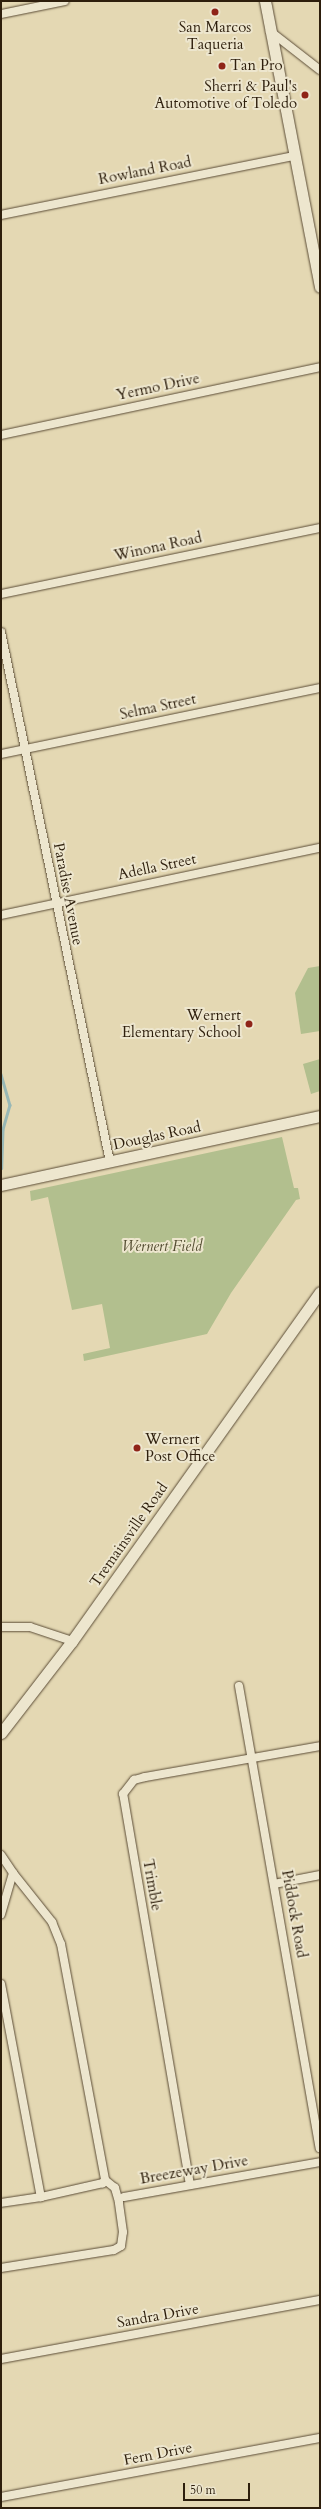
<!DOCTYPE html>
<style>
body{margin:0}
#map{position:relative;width:321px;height:2509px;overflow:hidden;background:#e4d8b3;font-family:Cardo,serif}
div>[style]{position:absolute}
.green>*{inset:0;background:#b2bf8e}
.stream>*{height:2.5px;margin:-1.25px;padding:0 1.25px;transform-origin:1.25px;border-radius:1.25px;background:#98b8b6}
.roads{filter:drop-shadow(0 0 1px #5b4c36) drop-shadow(0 0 1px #5b4c36)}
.street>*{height:8px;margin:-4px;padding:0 4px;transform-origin:4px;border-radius:4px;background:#ede6ce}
.secondary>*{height:11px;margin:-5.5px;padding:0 5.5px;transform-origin:5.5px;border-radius:5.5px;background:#ede6ce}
.dots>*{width:11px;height:11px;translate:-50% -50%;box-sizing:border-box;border:2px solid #ede6ce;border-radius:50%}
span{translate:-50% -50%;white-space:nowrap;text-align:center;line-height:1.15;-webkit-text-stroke:4px #ede6ce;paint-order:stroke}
.poi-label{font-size:15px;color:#2d1e0c}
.left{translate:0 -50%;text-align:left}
.right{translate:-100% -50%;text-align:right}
.street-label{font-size:15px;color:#2d1e0c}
.park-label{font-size:15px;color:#554e33;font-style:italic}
.frame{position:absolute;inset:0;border:2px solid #2d1e0c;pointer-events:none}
.scale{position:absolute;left:183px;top:2483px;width:67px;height:18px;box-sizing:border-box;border:2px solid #2d1e0c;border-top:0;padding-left:5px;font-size:12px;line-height:14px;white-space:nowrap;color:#2d1e0c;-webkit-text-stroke:3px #ede6ce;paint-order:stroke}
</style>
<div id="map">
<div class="green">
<i style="clip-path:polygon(320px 966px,320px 1031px,301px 1034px,295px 993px,308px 968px)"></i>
<i style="clip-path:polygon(320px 1059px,320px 1091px,311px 1094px,303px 1064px)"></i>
<i style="clip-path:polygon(282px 1137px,294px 1188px,298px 1188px,300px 1199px,296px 1200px,231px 1293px,207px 1334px,84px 1361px,83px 1354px,110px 1348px,102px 1304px,72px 1310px,48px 1197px,31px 1201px,30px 1191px)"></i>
</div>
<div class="stream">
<i style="left:1px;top:1074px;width:32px;rotate:74deg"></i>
<i style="left:10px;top:1105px;width:26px;rotate:106deg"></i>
<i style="left:3px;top:1130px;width:38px;rotate:92deg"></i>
</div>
<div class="roads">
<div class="street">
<i style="left:1px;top:14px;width:65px;rotate:-11.5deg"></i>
<i style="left:270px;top:31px;width:63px;rotate:38deg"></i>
<i style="left:1px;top:215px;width:299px;rotate:-11.4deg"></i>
<i style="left:1px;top:435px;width:326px;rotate:-12deg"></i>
<i style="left:1px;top:594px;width:326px;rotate:-11.7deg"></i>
<i style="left:1px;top:632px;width:541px;rotate:78.38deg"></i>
<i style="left:1px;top:754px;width:326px;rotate:-11.7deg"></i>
<i style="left:1px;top:915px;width:326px;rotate:-11.9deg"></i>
<i style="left:1px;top:1627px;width:29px"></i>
<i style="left:30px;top:1627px;width:44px;rotate:18.4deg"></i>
<i style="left:239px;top:1686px;width:469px;rotate:80.1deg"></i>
<i style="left:1px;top:1855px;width:22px;rotate:56deg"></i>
<i style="left:13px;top:1873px;width:43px;rotate:106.3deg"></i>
<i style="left:13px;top:1873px;width:63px;rotate:51.5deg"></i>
<i style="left:52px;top:1922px;width:24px;rotate:68deg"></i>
<i style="left:61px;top:1944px;width:240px;rotate:79.4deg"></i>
<i style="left:105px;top:2180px;width:4px;rotate:124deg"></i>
<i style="left:103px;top:2183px;width:64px;rotate:167.3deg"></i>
<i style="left:274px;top:1884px;width:47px;rotate:-11.1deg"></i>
<i style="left:1px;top:1984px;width:217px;rotate:79.4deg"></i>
<i style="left:41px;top:2197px;width:40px;rotate:171.5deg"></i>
<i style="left:190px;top:2185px;width:397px;rotate:-99.7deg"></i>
<i style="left:123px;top:1794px;width:18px;rotate:-52deg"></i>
<i style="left:134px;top:1780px;width:11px;rotate:-15deg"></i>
<i style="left:145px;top:1777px;width:178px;rotate:-10deg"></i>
<i style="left:124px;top:2197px;width:199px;rotate:-10.1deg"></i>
<i style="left:1px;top:2268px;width:114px;rotate:-9.1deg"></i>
<i style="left:114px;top:2250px;width:8px;rotate:-30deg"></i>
<i style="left:121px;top:2246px;width:14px;rotate:-82deg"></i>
<i style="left:123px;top:2232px;width:30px;rotate:-98deg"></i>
<i style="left:119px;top:2202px;width:15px;rotate:-106deg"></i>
<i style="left:115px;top:2188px;width:13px;rotate:-141deg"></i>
<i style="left:1px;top:2359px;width:324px;rotate:-10.5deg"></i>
<i style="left:1px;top:2497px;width:324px;rotate:-10.5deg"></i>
</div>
<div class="secondary">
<i style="left:265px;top:1px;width:291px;rotate:79.1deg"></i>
<i style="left:1px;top:1185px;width:326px;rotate:-12.2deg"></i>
<i style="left:1px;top:1733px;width:116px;rotate:-52.3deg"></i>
<i style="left:72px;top:1641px;width:428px;rotate:-54.6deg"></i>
</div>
</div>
<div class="dots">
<i style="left:215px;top:12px;background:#8f2418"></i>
<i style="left:222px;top:66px;background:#8f2418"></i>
<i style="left:305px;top:95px;background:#8f2418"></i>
<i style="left:249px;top:1024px;background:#8f2418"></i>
<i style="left:137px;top:1448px;background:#8f2418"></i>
</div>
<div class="poi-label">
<span style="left:215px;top:36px">San Marcos<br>Taqueria</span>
<span class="left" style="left:230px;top:66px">Tan Pro</span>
<span class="right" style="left:297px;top:95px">Sherri &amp; Paul's<br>Automotive of Toledo</span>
<span class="right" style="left:241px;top:1024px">Wernert<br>Elementary School</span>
<span class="left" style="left:145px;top:1448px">Wernert<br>Post Office</span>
</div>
<div class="street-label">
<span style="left:145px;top:171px;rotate:-11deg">Rowland Road</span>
<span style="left:158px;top:387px;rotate:-12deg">Yermo Drive</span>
<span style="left:158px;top:547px;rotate:-12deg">Winona Road</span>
<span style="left:158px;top:707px;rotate:-12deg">Selma Street</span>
<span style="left:157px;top:867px;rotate:-12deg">Adella Street</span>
<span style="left:68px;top:894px;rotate:79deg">Paradise Avenue</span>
<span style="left:157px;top:1136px;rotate:-12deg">Douglas Road</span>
<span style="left:129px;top:1535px;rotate:-55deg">Tremainsville Road</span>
<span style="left:152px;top:1885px;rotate:80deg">Trimble</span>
<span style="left:294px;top:1914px;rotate:80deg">Piddock Road</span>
<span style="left:194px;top:2170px;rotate:-10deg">Breezeway Drive</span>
<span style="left:158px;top:2316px;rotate:-10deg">Sandra Drive</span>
<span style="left:158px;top:2454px;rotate:-11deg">Fern Drive</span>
</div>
<div class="park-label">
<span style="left:162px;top:1247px">Wernert Field</span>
</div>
<div class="frame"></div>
<div class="scale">50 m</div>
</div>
